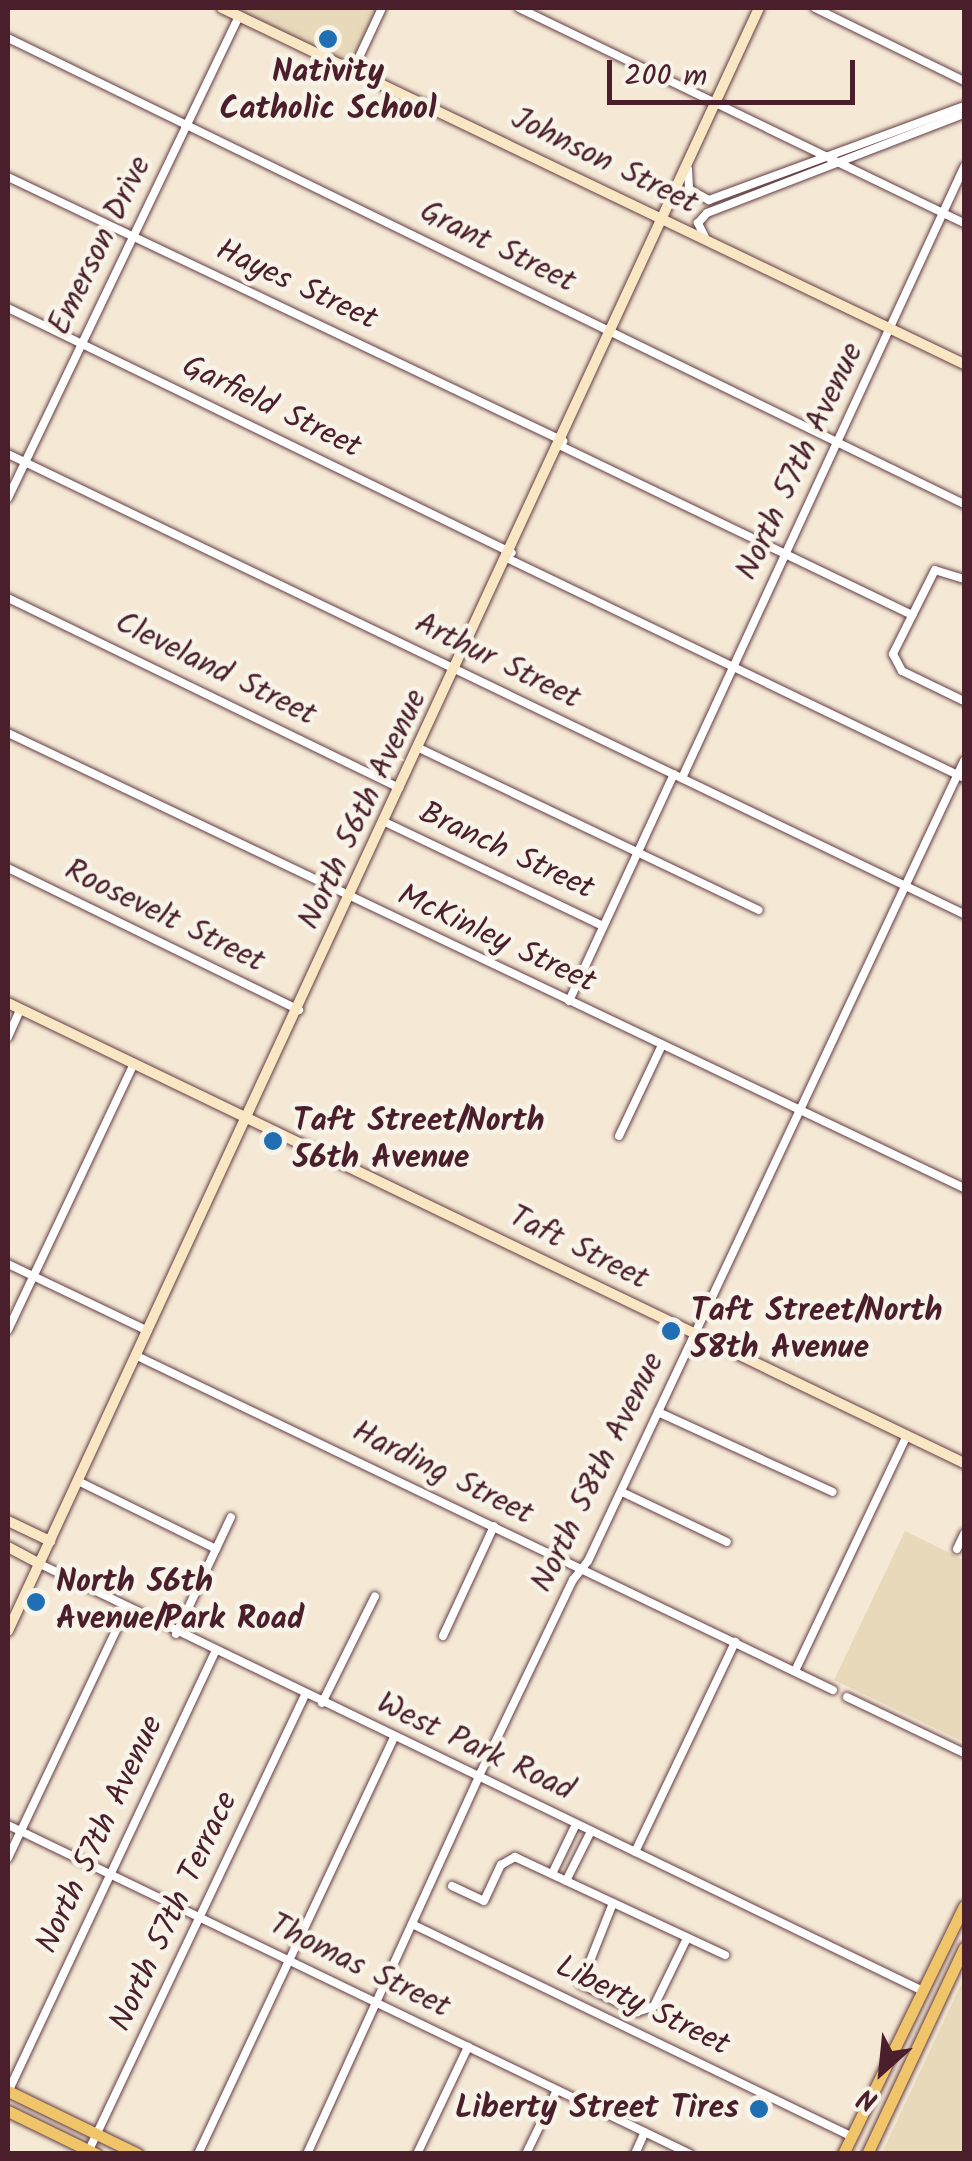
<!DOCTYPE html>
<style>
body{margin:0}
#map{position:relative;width:972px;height:2161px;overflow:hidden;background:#f5e9d5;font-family:Kalam,sans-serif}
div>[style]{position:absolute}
.built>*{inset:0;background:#e8d9ba}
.roads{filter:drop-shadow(0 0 2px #643d44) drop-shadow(0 0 2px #643d44)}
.street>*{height:8px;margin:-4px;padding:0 4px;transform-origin:4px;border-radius:4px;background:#fff}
.secondary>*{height:10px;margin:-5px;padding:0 5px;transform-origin:5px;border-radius:5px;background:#f9e7c3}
.primary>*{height:11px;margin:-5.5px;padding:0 5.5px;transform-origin:5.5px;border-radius:5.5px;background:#f0c469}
.dots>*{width:28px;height:28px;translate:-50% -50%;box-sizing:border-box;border:5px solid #f7f3e8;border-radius:50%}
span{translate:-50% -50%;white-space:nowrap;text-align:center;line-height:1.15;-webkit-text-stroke:9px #f7f3e8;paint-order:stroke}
.poi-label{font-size:32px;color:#4a1f2b;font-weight:700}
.left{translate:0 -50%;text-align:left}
.right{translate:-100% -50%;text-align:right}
.street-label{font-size:32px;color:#4a1f2b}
.frame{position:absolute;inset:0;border:10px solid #4a1f2b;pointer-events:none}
.north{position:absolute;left:832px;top:2021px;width:100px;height:100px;-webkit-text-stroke:8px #f7f3e8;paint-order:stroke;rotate:207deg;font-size:28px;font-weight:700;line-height:40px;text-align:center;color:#4a1f2b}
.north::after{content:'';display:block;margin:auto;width:35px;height:45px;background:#4a1f2b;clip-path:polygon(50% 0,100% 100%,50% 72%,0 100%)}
.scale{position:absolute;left:607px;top:60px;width:248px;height:45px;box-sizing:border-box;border:5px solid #4a1f2b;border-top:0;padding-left:12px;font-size:30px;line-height:35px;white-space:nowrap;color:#4a1f2b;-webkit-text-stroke:8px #f7f3e8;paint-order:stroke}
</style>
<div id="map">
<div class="built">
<i style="clip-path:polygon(222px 8px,383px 8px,353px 70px)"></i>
<i style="clip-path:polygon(905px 1531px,964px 1560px,964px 1742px,834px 1680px)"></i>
<i style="clip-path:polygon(964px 1978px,964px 2153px,882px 2153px)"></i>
</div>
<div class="roads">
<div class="street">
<i style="left:519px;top:8px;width:494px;rotate:25.8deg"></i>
<i style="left:815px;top:8px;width:166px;rotate:26.1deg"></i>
<i style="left:8px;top:38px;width:1064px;rotate:25.99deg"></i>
<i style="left:353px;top:70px;width:68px;rotate:-64.9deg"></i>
<i style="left:688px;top:169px;width:20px;rotate:87deg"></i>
<i style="left:689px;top:189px;width:23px;rotate:29deg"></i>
<i style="left:709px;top:200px;width:272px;rotate:-20.2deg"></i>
<i style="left:8px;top:177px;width:615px;rotate:25.44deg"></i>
<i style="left:705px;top:237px;width:16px;rotate:-117deg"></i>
<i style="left:698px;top:223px;width:13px;rotate:-48deg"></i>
<i style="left:707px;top:213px;width:275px;rotate:-21.1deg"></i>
<i style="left:8px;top:308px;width:560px;rotate:25.92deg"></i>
<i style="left:561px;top:446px;width:390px;rotate:25.7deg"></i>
<i style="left:8px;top:454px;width:1061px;rotate:25.7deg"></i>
<i style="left:8px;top:498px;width:534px;rotate:-64.39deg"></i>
<i style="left:509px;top:559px;width:505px;rotate:25.7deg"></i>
<i style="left:964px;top:579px;width:30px;rotate:-163deg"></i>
<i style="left:935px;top:570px;width:94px;rotate:116.6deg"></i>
<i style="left:893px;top:654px;width:19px;rotate:62deg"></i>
<i style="left:902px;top:671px;width:69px;rotate:25.8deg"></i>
<i style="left:8px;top:598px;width:435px;rotate:25.9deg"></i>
<i style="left:8px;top:733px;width:1059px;rotate:25.45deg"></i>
<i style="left:421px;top:749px;width:374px;rotate:25.5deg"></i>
<i style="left:682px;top:778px;width:673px;rotate:-65.22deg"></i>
<i style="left:387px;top:823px;width:239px;rotate:25.5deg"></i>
<i style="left:8px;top:868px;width:324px;rotate:26deg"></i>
<i style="left:569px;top:1001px;width:250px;rotate:-65.2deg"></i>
<i style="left:8px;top:1037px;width:30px;rotate:-66deg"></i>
<i style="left:619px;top:1136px;width:101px;rotate:-64.7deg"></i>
<i style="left:8px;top:1264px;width:155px;rotate:25.6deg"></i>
<i style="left:8px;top:1330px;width:293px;rotate:-64.7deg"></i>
<i style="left:137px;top:1356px;width:772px;rotate:25.64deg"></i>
<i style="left:658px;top:1412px;width:192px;rotate:24.6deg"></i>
<i style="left:78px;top:1481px;width:154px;rotate:26.2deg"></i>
<i style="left:622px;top:1492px;width:116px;rotate:25.5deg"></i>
<i style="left:957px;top:1549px;width:17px;rotate:-65deg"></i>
<i style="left:40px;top:1564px;width:981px;rotate:25.81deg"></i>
<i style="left:176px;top:1634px;width:129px;rotate:-64.8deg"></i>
<i style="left:443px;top:1636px;width:121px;rotate:-65.1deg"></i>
<i style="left:795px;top:1671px;width:261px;rotate:-64.6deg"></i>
<i style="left:847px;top:1697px;width:130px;rotate:25.6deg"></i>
<i style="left:322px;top:1703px;width:119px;rotate:-63.6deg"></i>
<i style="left:8px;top:1825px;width:757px;rotate:25.75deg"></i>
<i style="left:635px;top:1852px;width:233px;rotate:-64.5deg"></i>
<i style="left:8px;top:1858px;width:275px;rotate:-64.6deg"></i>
<i style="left:552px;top:1874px;width:55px;rotate:-64.4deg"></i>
<i style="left:566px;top:1881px;width:56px;rotate:-63.4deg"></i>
<i style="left:452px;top:1886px;width:35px;rotate:25deg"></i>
<i style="left:484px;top:1901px;width:40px;rotate:-65deg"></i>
<i style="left:501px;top:1865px;width:16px;rotate:-30deg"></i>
<i style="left:515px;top:1857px;width:232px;rotate:25deg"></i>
<i style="left:613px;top:1903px;width:87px;rotate:111.6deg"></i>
<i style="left:581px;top:1984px;width:63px;rotate:26.6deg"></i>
<i style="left:637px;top:2012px;width:18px;rotate:-19deg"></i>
<i style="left:654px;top:2006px;width:76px;rotate:-64.1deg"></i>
<i style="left:412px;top:1924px;width:488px;rotate:25.8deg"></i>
<i style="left:8px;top:2092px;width:485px;rotate:-64.8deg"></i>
<i style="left:89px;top:2150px;width:504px;rotate:-64.61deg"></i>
<i style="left:198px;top:2154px;width:460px;rotate:-64.8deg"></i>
<i style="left:307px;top:2154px;width:413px;rotate:-65.5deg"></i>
<i style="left:478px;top:1778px;width:220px;rotate:-64.4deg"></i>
<i style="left:573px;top:1580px;width:24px;rotate:-52deg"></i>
<i style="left:588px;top:1561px;width:884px;rotate:-64.83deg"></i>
<i style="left:417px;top:2154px;width:119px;rotate:-64.5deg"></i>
<i style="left:526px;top:2154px;width:71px;rotate:-64.2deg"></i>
<i style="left:635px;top:2154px;width:24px;rotate:-66deg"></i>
</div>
<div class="secondary">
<i style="left:222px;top:8px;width:823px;rotate:25.63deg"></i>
<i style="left:8px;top:1003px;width:1061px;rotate:25.7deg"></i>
<i style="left:8px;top:1521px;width:47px;rotate:25.5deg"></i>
<i style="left:8px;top:1547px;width:36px;rotate:28deg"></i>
<i style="left:8px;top:1631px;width:1788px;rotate:-65.17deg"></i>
</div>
<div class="primary">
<i style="left:8px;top:2091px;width:144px;rotate:25.9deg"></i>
<i style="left:8px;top:2111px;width:98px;rotate:26deg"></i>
<i style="left:843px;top:2154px;width:276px;rotate:-64deg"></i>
<i style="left:867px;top:2154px;width:228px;rotate:-64.8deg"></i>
</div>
</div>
<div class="dots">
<i style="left:328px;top:39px;background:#1f6fb2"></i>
<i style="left:273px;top:1141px;background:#1f6fb2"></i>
<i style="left:671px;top:1331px;background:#1f6fb2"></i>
<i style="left:36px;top:1602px;background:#1f6fb2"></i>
<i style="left:759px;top:2109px;background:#1f6fb2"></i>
</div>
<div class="poi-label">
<span style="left:328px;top:92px">Nativity<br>Catholic School</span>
<span class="left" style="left:293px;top:1141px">Taft Street/North<br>56th Avenue</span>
<span class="left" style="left:691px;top:1331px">Taft Street/North<br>58th Avenue</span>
<span class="left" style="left:56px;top:1602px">North 56th<br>Avenue/Park Road</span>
<span class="right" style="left:739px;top:2109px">Liberty Street Tires</span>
</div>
<div class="street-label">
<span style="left:604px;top:162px;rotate:26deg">Johnson Street</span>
<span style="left:101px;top:246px;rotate:-64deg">Emerson Drive</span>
<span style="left:497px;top:248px;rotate:26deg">Grant Street</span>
<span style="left:296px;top:286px;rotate:25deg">Hayes Street</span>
<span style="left:271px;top:408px;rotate:26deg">Garfield Street</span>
<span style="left:801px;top:462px;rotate:-65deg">North 57th Avenue</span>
<span style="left:497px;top:662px;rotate:26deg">Arthur Street</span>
<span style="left:215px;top:670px;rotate:26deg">Cleveland Street</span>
<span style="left:364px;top:810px;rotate:-65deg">North 56th Avenue</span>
<span style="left:506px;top:852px;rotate:25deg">Branch Street</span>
<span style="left:164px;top:917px;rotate:26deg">Roosevelt Street</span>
<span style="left:496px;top:940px;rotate:25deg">McKinley Street</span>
<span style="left:578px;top:1249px;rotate:26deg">Taft Street</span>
<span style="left:599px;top:1473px;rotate:-64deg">North 58th Avenue</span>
<span style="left:442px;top:1474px;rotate:26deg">Harding Street</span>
<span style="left:475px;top:1748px;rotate:25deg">West Park Road</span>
<span style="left:101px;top:1835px;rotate:-65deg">North 57th Avenue</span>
<span style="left:175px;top:1912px;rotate:-65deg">North 57th Terrace</span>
<span style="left:359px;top:1967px;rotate:26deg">Thomas Street</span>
<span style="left:642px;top:2007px;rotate:26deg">Liberty Street</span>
</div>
<div class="frame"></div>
<div class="north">N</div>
<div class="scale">200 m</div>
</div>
